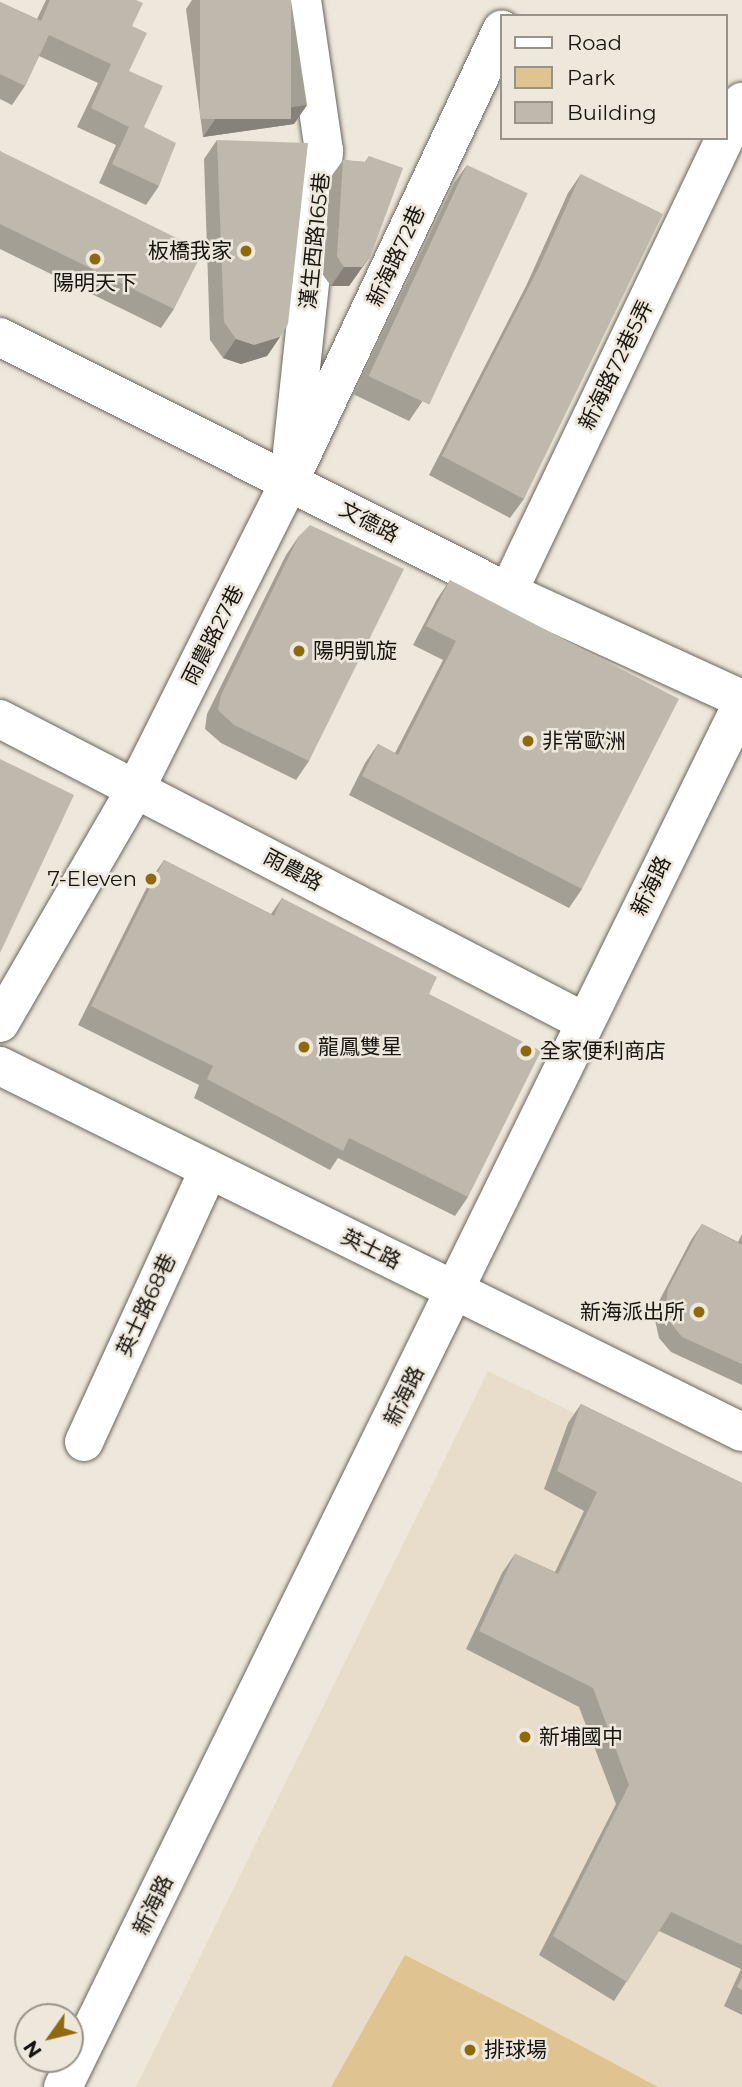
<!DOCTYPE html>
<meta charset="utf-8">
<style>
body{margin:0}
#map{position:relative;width:742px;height:2087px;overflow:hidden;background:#eee8dc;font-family:Montserrat,"Noto Sans TC",sans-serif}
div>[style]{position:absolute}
.built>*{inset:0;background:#e7ddca}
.green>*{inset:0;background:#dfc492}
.roads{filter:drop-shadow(0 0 2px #6c665c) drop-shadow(0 0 2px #6c665c)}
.minor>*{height:38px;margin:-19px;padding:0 19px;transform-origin:19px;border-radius:19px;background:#fff}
.wall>*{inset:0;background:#a49f95}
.shaded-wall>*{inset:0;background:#868279}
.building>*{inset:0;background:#bfb9ad;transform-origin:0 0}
.dots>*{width:19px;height:19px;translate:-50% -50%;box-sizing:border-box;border:4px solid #eee8dc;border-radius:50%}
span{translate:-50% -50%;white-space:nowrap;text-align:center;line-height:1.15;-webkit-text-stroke:5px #eee8dc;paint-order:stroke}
.street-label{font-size:21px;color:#161410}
.poi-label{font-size:21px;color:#161410}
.right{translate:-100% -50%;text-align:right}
.left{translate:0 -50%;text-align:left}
.legend{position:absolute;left:500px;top:14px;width:228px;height:126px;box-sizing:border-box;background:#eee8dc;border:2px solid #98938a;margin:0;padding:9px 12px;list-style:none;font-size:21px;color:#161410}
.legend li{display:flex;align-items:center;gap:14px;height:35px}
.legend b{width:35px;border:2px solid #98938a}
.north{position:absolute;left:14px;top:2003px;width:70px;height:70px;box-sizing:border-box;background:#eee8dc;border:2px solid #98938a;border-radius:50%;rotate:236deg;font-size:19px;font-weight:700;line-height:28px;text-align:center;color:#161410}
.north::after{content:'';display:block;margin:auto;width:24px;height:32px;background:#8f690e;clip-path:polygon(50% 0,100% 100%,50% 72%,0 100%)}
</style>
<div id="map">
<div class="built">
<i style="clip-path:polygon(488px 1371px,742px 1494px,742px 2087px,136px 2087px)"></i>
</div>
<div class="green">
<i style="clip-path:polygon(405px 1955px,518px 2012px,658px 2087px,331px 2087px)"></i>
</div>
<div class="roads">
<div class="minor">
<i style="left:726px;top:135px;width:37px;rotate:-64deg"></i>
<i style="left:0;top:337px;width:568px;rotate:26.66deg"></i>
<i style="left:508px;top:592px;width:257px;rotate:24.6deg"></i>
<i style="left:292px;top:452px;width:303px;rotate:-83.9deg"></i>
<i style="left:324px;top:151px;width:153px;rotate:-98.3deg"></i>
<i style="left:508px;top:592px;width:503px;rotate:-64.45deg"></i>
<i style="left:0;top:719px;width:659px;rotate:27.38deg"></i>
<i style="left:0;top:1023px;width:272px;rotate:-59.9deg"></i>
<i style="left:136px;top:788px;width:342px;rotate:-63.4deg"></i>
<i style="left:289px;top:482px;width:500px;rotate:-64.8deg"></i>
<i style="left:0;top:1066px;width:827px;rotate:26.26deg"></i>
<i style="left:84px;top:1442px;width:300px;rotate:-65.4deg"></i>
<i style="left:63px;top:2087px;width:1541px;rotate:-63.85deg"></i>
</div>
</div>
<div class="wall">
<i style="clip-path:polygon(46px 0,136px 0,132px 26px,129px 71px,159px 186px,146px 205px,99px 183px,116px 145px,77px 127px,98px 83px,39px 56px,25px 86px,12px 105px,0 99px,0 2px,37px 19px)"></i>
<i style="clip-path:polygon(192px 0,291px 0,307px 105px,294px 124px,203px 137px,186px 9px)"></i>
<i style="clip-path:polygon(217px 140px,280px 337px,267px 356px,241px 364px,223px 358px,210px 340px,204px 159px)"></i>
<i style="clip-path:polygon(0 151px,174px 309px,161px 328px,0 249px)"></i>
<i style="clip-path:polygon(369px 156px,371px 255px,349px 286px,331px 286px,323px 275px,330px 178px,343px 160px,365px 162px)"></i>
<i style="clip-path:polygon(467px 165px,422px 402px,409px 421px,353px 394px,454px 183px)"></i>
<i style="clip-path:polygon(581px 174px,524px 499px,510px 518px,429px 475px,526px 286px,568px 193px)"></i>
<i style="clip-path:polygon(299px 536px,309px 761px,296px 780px,221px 743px,205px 729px,207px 714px,286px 555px)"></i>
<i style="clip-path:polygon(450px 580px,582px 889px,569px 908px,349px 795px,365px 763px,378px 744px,395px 753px,443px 660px,413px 645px,437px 599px)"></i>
<i style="clip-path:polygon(164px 860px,271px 914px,282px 898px,429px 994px,468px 1197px,455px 1216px,338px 1158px,330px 1170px,194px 1098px,199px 1085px,78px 1025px,151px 879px)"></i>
<i style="clip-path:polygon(702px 1224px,738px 1242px,742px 1234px,742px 1385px,671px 1352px,659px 1338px,655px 1320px,657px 1305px,691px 1240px)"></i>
<i style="clip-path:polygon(581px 1404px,742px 1483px,742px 2015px,724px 2006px,741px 1969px,659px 1931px,614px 2001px,539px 1955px,616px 1804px,579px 1707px,466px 1649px,502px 1573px,515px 1554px,555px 1572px,584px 1511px,544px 1489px,568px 1423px)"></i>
</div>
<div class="shaded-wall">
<i style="clip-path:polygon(307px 105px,294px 124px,203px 137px,216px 118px)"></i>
<i style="clip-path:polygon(371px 255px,349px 286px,331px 286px,344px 267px)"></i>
<i style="clip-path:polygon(280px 337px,267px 356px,241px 364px,223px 358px,236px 339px)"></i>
</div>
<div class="building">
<i style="clip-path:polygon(50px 0,136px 0,143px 3px,132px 26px,147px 33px,129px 71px,163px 86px,144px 127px,176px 143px,159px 186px,112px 164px,129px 127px,91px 108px,111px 64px,49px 35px,25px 86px,0 74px,0 2px,41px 21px)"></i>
<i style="left:200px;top:0;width:91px;height:119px"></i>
<i style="clip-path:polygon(217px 140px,308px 143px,288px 324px,280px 337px,254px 345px,236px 339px,224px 322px)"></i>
<i style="clip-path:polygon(0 151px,203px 251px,174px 309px,0 224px)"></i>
<i style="clip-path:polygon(369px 156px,403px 168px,371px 255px,362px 267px,344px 267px,337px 256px,343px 160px,366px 162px)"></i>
<i style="left:467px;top:165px;width:67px;height:233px;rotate:25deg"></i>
<i style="clip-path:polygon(581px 174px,663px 214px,524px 499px,442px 456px,539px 267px)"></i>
<i style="clip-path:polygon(310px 525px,404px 569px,309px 761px,234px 725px,218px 710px,221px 695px,299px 536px)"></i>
<i style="clip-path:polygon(450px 580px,679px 699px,582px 889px,362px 776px,378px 744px,398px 755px,456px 641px,426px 626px)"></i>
<i style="clip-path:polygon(0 759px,74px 795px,0 953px)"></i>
<i style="clip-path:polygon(164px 860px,274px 916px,282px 898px,437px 977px,429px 994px,541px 1051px,468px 1197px,349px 1138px,343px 1151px,207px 1079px,213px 1066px,91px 1006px)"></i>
<i style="clip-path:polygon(702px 1224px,742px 1245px,742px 1364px,682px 1337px,670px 1322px,666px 1304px,668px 1289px)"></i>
<i style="clip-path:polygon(581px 1404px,742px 1483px,742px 1945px,671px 1912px,627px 1982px,553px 1936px,629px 1785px,593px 1688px,479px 1631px,515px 1554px,558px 1574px,597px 1492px,557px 1471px)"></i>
<i style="clip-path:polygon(742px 1977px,742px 1990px,737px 1987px)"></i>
</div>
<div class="dots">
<i style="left:246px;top:251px;background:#8f690e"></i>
<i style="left:95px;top:259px;background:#8f690e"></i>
<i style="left:299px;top:651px;background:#8f690e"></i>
<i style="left:528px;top:741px;background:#8f690e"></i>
<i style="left:151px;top:879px;background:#8f690e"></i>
<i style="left:304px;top:1047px;background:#8f690e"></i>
<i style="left:526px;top:1051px;background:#8f690e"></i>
<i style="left:699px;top:1312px;background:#8f690e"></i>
<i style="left:525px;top:1737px;background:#8f690e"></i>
<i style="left:470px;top:2050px;background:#8f690e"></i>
</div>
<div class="street-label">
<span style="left:315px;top:241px;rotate:-84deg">漢生西路165巷</span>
<span style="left:396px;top:256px;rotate:-65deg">新海路72巷</span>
<span style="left:616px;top:365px;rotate:-64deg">新海路72巷5弄</span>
<span style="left:369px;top:522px;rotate:27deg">文德路</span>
<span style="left:213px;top:635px;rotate:-63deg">雨農路27巷</span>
<span style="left:293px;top:870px;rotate:28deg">雨農路</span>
<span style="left:651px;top:886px;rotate:-64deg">新海路</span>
<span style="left:371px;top:1249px;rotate:26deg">英士路</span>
<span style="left:146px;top:1305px;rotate:-65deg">英士路68巷</span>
<span style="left:404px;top:1396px;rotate:-64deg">新海路</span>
<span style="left:153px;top:1905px;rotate:-64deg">新海路</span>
</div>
<div class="poi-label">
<span class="right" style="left:232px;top:251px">板橋我家</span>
<span style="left:95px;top:283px">陽明天下</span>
<span class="left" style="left:313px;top:651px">陽明凱旋</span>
<span class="left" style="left:542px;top:741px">非常歐洲</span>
<span class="right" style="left:137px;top:879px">7-Eleven</span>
<span class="left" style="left:318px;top:1047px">龍鳳雙星</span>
<span class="left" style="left:540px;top:1051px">全家便利商店</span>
<span class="right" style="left:685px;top:1312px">新海派出所</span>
<span class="left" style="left:539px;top:1737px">新埔國中</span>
<span class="left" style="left:484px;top:2050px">排球場</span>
</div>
<ul class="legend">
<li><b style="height:9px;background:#fff"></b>Road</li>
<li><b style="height:19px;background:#dfc492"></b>Park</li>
<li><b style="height:19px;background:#bfb9ad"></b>Building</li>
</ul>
<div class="north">N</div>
</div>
